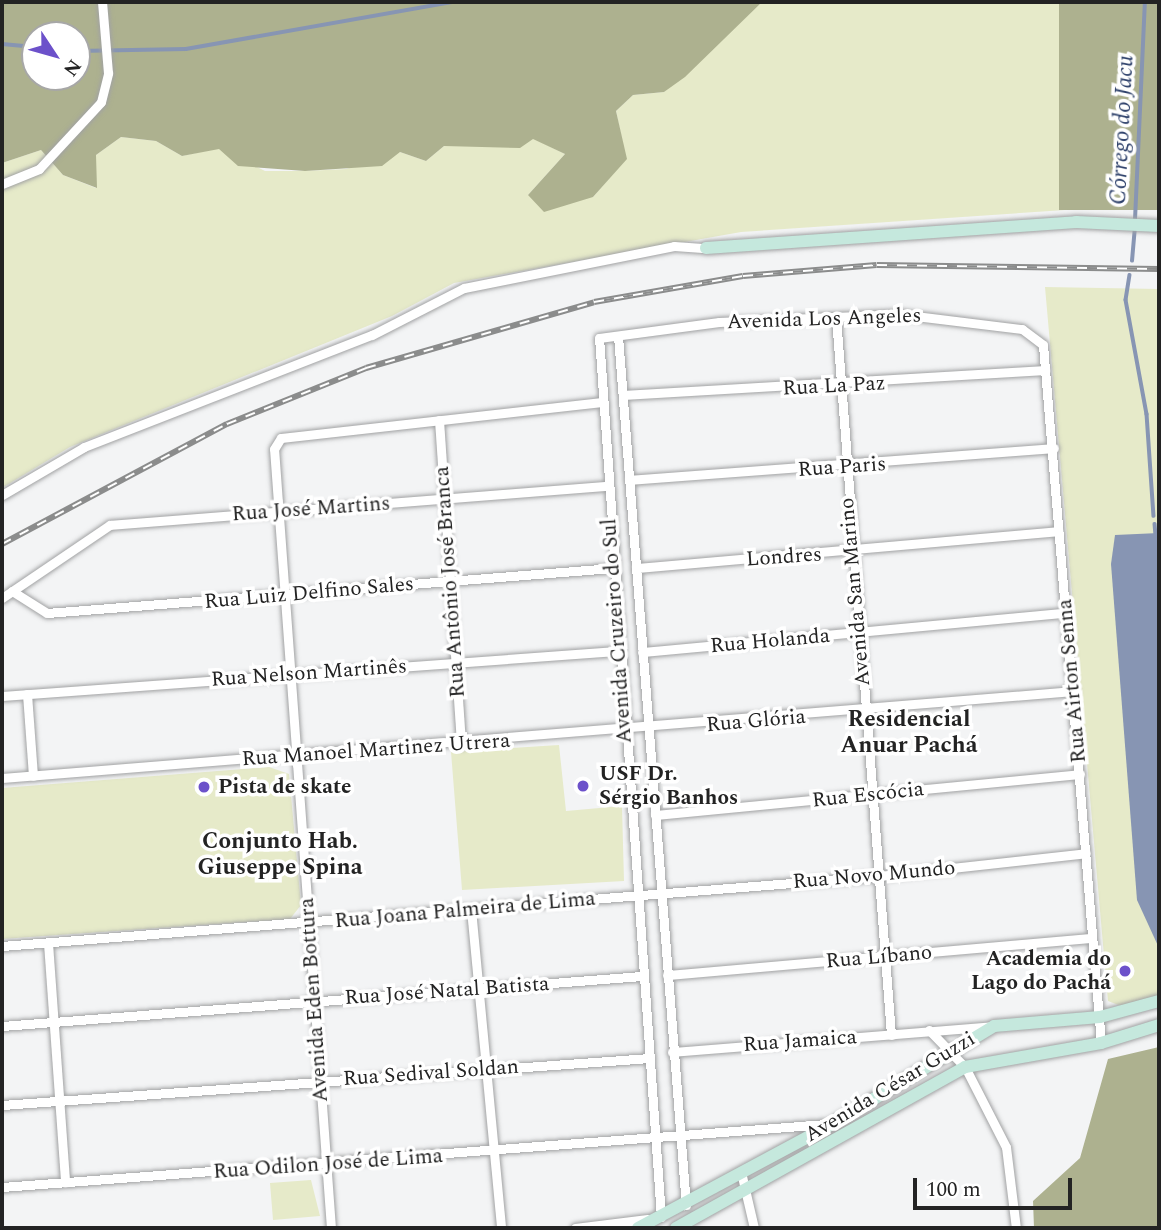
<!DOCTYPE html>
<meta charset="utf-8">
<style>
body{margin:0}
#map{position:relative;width:1161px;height:1230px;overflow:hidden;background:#f3f4f5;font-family:Spectral,serif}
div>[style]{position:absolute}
.green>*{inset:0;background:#e6eac9}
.forest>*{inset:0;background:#adb18f;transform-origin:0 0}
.water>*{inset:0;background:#8795b3}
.stream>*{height:3.5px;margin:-1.75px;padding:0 1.75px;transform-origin:1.75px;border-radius:1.75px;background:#8795b3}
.roads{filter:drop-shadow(0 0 2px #a1a2a3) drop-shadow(0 0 2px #a1a2a3)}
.street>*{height:9px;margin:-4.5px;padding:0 4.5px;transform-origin:4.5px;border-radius:4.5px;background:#fff}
.secondary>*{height:12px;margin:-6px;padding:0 6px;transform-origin:6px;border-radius:6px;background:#c5e8dd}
.rail>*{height:6px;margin-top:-3px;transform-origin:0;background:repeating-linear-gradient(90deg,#fff 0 10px,#8b8c8c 0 20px);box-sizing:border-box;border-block:2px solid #8b8c8c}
.dots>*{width:19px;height:19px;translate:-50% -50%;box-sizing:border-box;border:4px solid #fff;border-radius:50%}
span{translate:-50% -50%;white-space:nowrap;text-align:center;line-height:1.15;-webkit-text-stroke:7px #fff;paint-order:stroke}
.street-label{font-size:21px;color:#232323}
.poi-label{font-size:21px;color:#232323;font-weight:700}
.left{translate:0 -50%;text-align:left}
.right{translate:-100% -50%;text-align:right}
.water-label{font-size:23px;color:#2d406a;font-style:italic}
.neighbourhood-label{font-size:23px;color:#232323;font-weight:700}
.frame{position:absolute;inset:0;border:4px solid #232323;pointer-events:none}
.north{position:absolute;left:21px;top:21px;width:70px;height:70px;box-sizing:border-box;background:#fff;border:2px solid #a7a7a7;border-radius:50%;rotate:126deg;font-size:19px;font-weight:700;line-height:28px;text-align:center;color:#232323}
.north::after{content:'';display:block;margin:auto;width:24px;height:32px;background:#6c51ca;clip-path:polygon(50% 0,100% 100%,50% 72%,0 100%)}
.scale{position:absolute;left:913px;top:1178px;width:159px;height:32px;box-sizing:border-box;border:4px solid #232323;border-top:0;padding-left:9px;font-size:21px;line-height:24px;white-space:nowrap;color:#232323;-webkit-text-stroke:5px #fff;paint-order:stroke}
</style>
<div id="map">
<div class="green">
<i style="clip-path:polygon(762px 2px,1059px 2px,1065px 210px,741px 232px,454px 283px,392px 316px,70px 447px,2px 488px,2px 163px,41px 150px,63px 175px,96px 188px,96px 155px,121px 137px,156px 141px,182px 156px,219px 148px,265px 171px,305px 171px,346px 169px,400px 152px,426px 161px,444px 146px,533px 138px,565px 154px,528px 195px,593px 197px,626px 159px,616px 111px,633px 95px,664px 92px)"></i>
<i style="clip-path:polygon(1045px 287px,1159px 289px,1159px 995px,1121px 1006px,1108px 1001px)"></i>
<i style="clip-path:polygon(559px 745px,566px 811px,622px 806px,624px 881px,462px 890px,451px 752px)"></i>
<i style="clip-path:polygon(269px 767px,289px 774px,301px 905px,290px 919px,2px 939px,2px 788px)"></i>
<i style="clip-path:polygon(311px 1180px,320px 1216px,273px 1220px,270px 1183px)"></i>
</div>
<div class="forest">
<i style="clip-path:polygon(evenodd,2px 2px,762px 2px,685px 77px,664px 92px,633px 95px,616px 111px,627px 159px,593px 197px,544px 212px,528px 195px,565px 154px,533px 139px,520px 148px,444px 146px,426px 161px,400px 152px,382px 166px,305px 171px,238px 166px,219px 149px,182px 156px,156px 141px,121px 137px,96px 155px,97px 188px,63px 175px,41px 150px,2px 163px,2px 2px,35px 35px,77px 35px,77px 77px,35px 77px,35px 35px)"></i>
<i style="left:1059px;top:2px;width:100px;height:208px"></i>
<i style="clip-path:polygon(1159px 1047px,1159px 1228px,1034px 1228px,1033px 1201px,1080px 1158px,1108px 1059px)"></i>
</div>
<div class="water">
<i style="clip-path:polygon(1159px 533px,1159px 948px,1137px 900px,1111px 564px,1115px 535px)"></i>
</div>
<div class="stream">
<i style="left:2px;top:44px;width:33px;rotate:5deg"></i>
<i style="left:77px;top:51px;width:109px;rotate:-1.1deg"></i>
<i style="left:186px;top:49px;width:271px;rotate:-10deg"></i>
<i style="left:1135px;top:220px;width:218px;rotate:-87.4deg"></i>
<i style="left:1132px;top:261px;width:33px;rotate:-85deg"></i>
<i style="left:1130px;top:275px;width:25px;rotate:99deg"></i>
<i style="left:1126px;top:300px;width:116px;rotate:79.6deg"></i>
<i style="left:1147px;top:414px;width:102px;rotate:86.1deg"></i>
<i style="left:1155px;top:524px;width:12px;rotate:85deg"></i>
</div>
<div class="roads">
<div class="street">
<i style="left:2px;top:184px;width:40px;rotate:-22deg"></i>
<i style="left:39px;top:169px;width:91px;rotate:-47.2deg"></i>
<i style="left:101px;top:102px;width:30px;rotate:-76deg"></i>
<i style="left:108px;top:73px;width:71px;rotate:-94.8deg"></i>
<i style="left:836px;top:317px;width:720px;rotate:85.62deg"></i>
<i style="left:618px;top:336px;width:872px;rotate:85.53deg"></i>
<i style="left:623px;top:395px;width:423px;rotate:-3.4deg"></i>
<i style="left:439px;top:420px;width:325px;rotate:86.1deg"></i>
<i style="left:629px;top:480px;width:426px;rotate:-4.3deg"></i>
<i style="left:2px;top:495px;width:95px;rotate:-30.3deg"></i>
<i style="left:84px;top:447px;width:309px;rotate:-21.3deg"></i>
<i style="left:372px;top:335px;width:103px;rotate:-27.1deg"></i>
<i style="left:464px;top:288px;width:214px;rotate:-11.3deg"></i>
<i style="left:674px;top:246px;width:32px;rotate:4deg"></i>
<i style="left:636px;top:568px;width:424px;rotate:-5deg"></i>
<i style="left:12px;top:591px;width:41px;rotate:32.2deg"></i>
<i style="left:47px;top:613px;width:568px;rotate:-4.55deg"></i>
<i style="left:2px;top:598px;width:130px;rotate:-34.1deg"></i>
<i style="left:110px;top:525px;width:498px;rotate:-4.5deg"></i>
<i style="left:642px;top:652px;width:425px;rotate:-5.3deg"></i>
<i style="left:27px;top:694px;width:82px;rotate:85.8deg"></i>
<i style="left:2px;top:696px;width:616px;rotate:-4.19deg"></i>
<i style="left:2px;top:778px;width:1075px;rotate:-4.64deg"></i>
<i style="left:655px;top:815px;width:427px;rotate:-5.5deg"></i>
<i style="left:471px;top:909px;width:320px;rotate:84.6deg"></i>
<i style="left:48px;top:943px;width:240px;rotate:85.9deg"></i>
<i style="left:2px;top:946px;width:880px;rotate:-4.56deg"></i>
<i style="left:879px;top:876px;width:208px;rotate:-6.3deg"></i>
<i style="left:667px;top:975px;width:426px;rotate:-5deg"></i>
<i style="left:2px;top:1026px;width:642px;rotate:-4.47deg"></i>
<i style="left:929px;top:1030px;width:52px;rotate:45.8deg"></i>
<i style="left:965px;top:1067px;width:90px;rotate:62.9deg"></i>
<i style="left:1006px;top:1147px;width:82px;rotate:83deg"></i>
<i style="left:672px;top:1052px;width:323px;rotate:-4.6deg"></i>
<i style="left:2px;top:1105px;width:650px;rotate:-4.15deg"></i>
<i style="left:741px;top:1172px;width:57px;rotate:76.9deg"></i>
<i style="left:2px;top:1187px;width:827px;rotate:-4.37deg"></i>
<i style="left:661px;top:1217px;width:881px;rotate:-94.03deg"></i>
<i style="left:599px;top:338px;width:121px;rotate:-7.6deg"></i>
<i style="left:719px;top:322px;width:180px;rotate:-2.5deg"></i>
<i style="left:899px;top:314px;width:124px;rotate:7deg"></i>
<i style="left:1022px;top:329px;width:26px;rotate:37deg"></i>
<i style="left:1043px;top:345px;width:700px;rotate:85.25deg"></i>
<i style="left:331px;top:1228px;width:781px;rotate:-94.18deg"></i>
<i style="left:274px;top:449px;width:13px;rotate:-58deg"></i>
<i style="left:281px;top:438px;width:323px;rotate:-6.4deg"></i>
<i style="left:575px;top:1228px;width:73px;rotate:-7.1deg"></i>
</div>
<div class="secondary">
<i style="left:706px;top:248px;width:371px;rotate:-4deg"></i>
<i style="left:1076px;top:222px;width:83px;rotate:2.8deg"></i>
<i style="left:638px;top:1228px;width:222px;rotate:-28.2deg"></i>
<i style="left:834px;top:1123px;width:187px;rotate:-31.2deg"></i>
<i style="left:994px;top:1026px;width:106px;rotate:-4.9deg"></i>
<i style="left:1100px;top:1017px;width:61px;rotate:-15.2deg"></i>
<i style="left:676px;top:1228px;width:331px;rotate:-29.1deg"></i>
<i style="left:965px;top:1067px;width:138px;rotate:-10deg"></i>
<i style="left:1101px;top:1043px;width:61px;rotate:-17.2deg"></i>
</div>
</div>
<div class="rail">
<i style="left:2px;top:544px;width:255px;rotate:-28.1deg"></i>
<i style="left:227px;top:424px;width:150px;rotate:-21.9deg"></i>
<i style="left:366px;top:368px;width:237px;rotate:-16.1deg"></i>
<i style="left:594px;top:302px;width:151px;rotate:-9.9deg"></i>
<i style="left:743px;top:276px;width:134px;rotate:-4.7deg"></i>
<i style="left:877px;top:265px;width:282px;rotate:0.8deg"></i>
</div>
<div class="dots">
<i style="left:583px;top:786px;background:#6c51ca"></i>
<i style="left:204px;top:787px;background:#6c51ca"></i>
<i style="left:1125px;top:971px;background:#6c51ca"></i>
</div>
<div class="street-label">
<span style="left:824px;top:319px;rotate:-2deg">Avenida Los Angeles</span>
<span style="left:834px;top:386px;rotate:-3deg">Rua La Paz</span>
<span style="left:842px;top:467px;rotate:-4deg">Rua Paris</span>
<span style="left:311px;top:509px;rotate:-4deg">Rua José Martins</span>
<span style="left:784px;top:557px;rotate:-4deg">Londres</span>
<span style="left:450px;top:582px;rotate:-94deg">Rua Antônio José Branca</span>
<span style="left:855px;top:592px;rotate:-95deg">Avenida San Marino</span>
<span style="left:309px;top:593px;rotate:-5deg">Rua Luiz Delfino Sales</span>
<span style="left:617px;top:631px;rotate:-94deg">Avenida Cruzeiro do Sul</span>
<span style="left:770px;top:641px;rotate:-5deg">Rua Holanda</span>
<span style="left:309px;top:673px;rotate:-4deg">Rua Nelson Martinês</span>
<span style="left:1072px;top:681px;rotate:-95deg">Rua Airton Senna</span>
<span style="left:756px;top:721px;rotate:-5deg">Rua Glória</span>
<span style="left:376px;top:750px;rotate:-4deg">Rua Manoel Martinez Utrera</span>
<span style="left:868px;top:795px;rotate:-6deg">Rua Escócia</span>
<span style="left:874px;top:875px;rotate:-5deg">Rua Novo Mundo</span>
<span style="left:465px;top:910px;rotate:-5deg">Rua Joana Palmeira de Lima</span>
<span style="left:879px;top:957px;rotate:-5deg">Rua Líbano</span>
<span style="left:447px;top:991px;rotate:-4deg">Rua José Natal Batista</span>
<span style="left:314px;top:1000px;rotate:-94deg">Avenida Eden Bottura</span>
<span style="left:800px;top:1041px;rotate:-4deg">Rua Jamaica</span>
<span style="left:431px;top:1073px;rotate:-4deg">Rua Sedival Soldan</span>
<span style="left:890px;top:1087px;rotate:-31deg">Avenida César Guzzi</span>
<span style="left:328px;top:1164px;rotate:-4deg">Rua Odilon José de Lima</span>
</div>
<div class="poi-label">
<span class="left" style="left:599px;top:786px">USF Dr.<br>Sérgio Banhos</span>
<span class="left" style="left:218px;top:787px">Pista de skate</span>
<span class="right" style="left:1111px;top:971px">Academia do<br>Lago do Pachá</span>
</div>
<div class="water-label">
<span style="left:1123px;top:130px;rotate:-87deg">Córrego do Jacu</span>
</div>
<div class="neighbourhood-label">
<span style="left:909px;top:733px">Residencial<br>Anuar Pachá</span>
<span style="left:280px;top:855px">Conjunto Hab.<br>Giuseppe Spina</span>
</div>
<div class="frame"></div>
<div class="north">N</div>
<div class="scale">100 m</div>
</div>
